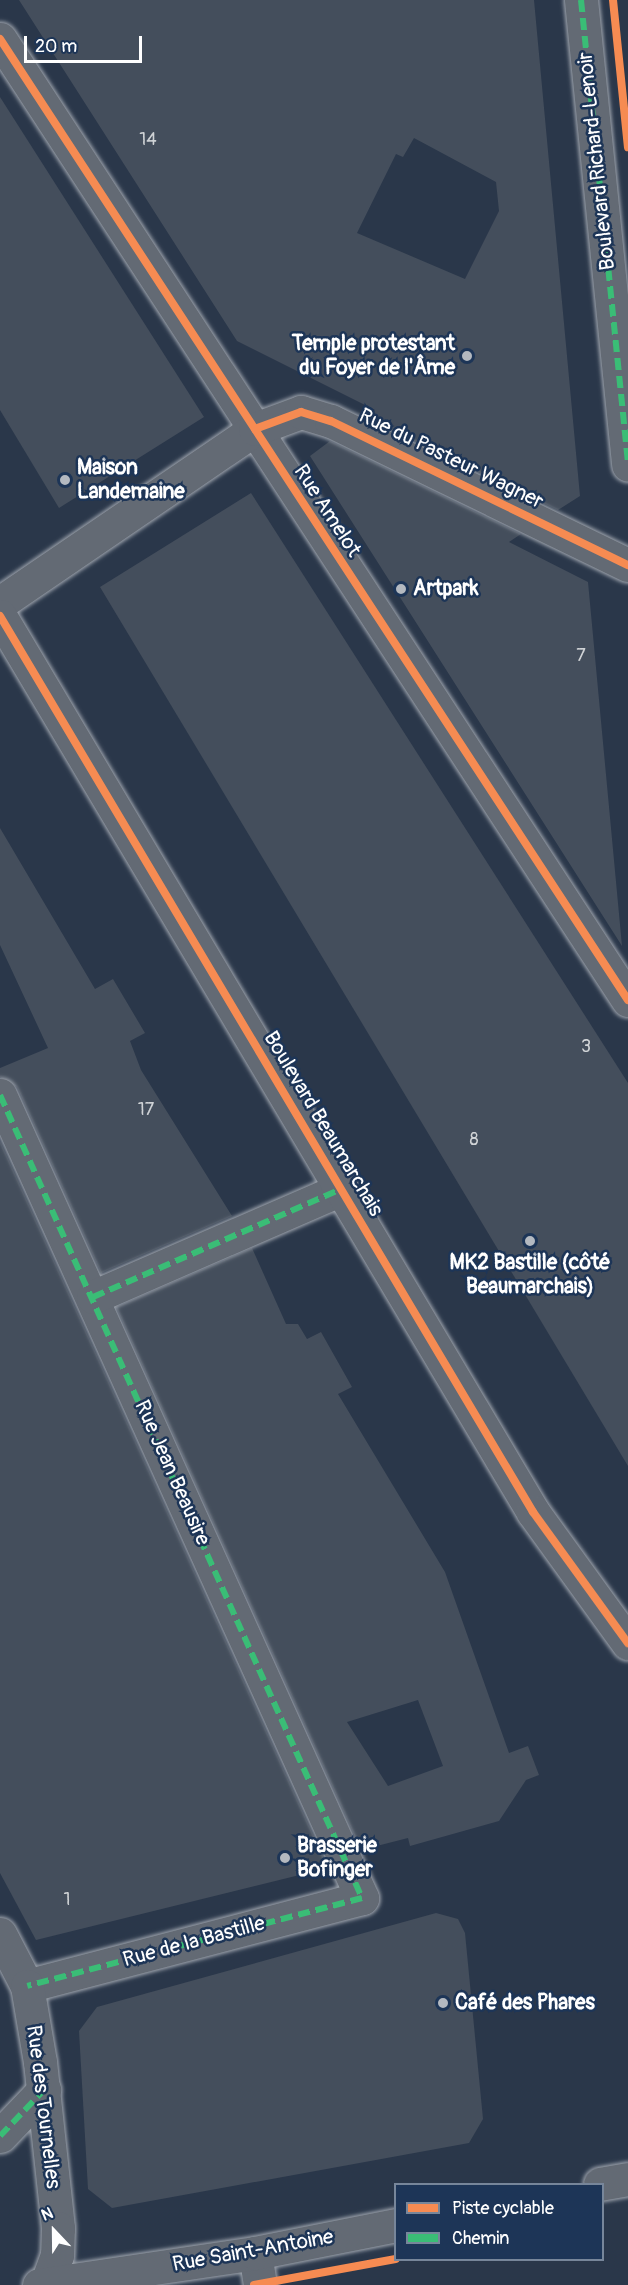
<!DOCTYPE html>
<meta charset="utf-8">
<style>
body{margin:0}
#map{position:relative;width:628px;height:2285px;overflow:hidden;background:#2a374a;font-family:Pangolin,sans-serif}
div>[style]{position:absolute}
.building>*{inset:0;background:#444e5c}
.roads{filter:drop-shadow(0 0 2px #9fa5ae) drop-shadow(0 0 2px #9fa5ae)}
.street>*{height:33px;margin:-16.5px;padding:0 16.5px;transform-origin:16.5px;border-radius:16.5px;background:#636a74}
.primary>*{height:33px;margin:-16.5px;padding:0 16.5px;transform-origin:16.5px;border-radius:16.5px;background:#636a74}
.quiet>*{height:6px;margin-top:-3px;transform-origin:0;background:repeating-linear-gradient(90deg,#3abd76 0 12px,transparent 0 18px)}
.cycleway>*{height:8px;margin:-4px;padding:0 4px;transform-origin:4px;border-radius:4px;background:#f68b52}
.dots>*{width:16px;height:16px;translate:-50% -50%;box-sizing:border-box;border:3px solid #1d3557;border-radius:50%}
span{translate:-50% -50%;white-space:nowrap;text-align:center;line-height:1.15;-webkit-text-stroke:5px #1d3557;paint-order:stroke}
.number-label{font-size:18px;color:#d0d3d6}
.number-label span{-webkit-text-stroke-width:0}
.street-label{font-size:21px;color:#fff}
.poi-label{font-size:21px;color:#fff;font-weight:700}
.right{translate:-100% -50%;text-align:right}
.left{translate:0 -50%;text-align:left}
.legend{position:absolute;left:394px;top:2183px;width:210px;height:78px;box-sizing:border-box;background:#1d3557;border:2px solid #77869a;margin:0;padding:8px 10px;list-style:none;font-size:18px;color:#fff}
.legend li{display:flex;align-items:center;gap:12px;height:30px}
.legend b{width:30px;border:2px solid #77869a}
.north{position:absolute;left:24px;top:2201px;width:60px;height:60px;-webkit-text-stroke:4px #1d3557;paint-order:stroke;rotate:338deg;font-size:16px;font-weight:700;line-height:24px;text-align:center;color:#fff}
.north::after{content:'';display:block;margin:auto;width:21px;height:27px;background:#fff;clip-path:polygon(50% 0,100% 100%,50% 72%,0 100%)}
.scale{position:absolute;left:24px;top:36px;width:118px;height:27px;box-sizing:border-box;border:3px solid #fff;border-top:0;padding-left:8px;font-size:18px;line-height:21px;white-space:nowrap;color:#fff;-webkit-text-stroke:4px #1d3557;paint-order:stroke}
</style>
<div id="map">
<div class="building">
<i style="clip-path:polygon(evenodd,19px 0,534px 0,580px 496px,558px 510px,365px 417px,375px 410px,237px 341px,19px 0,414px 138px,496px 182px,499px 211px,465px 279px,357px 233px,396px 154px,403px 157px,414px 138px)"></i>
<i style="clip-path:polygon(0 97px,204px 417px,59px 508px,0 410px)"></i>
<i style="clip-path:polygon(330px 441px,521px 534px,509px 542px,588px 582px,622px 946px,310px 456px)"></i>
<i style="clip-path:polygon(251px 493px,628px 1083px,628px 1466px,100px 587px)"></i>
<i style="clip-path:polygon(0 828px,95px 989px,113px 979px,145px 1033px,130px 1041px,141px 1070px,232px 1216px,101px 1273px,17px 1087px,0 1077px,0 1068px,48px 1048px,0 945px)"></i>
<i style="clip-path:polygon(0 1141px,328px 1868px,36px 1940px,0 1873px)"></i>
<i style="clip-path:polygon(evenodd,252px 1248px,286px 1324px,298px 1324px,307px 1339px,321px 1332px,352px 1387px,338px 1394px,445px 1572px,509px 1753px,528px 1746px,539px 1775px,526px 1780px,499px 1821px,410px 1846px,408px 1838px,361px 1850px,116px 1307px,252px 1248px,418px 1700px,443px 1766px,388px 1786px,347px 1722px,418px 1700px)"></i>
<i style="clip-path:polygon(436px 1913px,458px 1919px,465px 1933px,483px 2119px,469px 2143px,112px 2208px,88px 2189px,79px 2031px,97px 2007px)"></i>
</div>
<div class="roads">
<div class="street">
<i style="left:581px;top:0;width:467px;rotate:84.2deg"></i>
<i style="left:0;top:39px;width:1148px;rotate:56.84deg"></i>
<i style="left:0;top:603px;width:309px;rotate:-34.3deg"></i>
<i style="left:255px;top:429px;width:49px;rotate:-20.3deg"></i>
<i style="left:301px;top:412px;width:31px;rotate:17deg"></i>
<i style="left:331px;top:421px;width:330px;rotate:25.9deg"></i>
<i style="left:0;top:1095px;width:881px;rotate:65.73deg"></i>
<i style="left:362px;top:1898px;width:346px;rotate:165.3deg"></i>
<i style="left:93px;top:1297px;width:270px;rotate:-23.5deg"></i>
<i style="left:0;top:1934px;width:59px;rotate:62.6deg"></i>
<i style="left:27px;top:1986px;width:77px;rotate:80.3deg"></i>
<i style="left:40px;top:2062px;width:167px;rotate:83.8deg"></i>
<i style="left:58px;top:2228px;width:27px;rotate:92deg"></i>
<i style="left:57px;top:2255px;width:32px;rotate:110deg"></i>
<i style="left:0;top:2136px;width:64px;rotate:-46.3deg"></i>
<i style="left:600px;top:2184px;width:28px;rotate:-10deg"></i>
<i style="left:255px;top:2253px;width:32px;rotate:81deg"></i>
<i style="left:39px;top:2285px;width:218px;rotate:-8.4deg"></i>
<i style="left:255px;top:2253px;width:144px;rotate:-11.2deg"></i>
</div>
<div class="primary">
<i style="left:0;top:616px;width:1043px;rotate:59.25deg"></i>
<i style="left:533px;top:1512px;width:162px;rotate:54.1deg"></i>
</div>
</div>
<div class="quiet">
<i style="left:581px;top:0;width:467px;rotate:84.2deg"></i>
<i style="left:0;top:1095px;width:881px;rotate:65.73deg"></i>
<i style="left:362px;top:1898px;width:346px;rotate:165.3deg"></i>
<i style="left:93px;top:1297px;width:270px;rotate:-23.5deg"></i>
<i style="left:0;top:2136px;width:64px;rotate:-46.3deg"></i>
</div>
<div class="cycleway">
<i style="left:613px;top:0;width:148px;rotate:84.2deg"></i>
<i style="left:0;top:39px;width:1148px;rotate:56.84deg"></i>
<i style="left:255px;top:429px;width:49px;rotate:-20.3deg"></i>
<i style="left:301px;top:412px;width:31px;rotate:17deg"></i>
<i style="left:331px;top:421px;width:330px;rotate:25.9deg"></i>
<i style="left:0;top:616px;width:1043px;rotate:59.25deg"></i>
<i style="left:533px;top:1512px;width:162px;rotate:54.1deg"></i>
<i style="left:254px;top:2285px;width:144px;rotate:-10.4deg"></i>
</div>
<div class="dots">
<i style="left:467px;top:356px;background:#b4b9c0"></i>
<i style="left:65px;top:480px;background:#b4b9c0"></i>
<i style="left:401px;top:589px;background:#b4b9c0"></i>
<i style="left:530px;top:1241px;background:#b4b9c0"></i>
<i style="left:285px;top:1858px;background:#b4b9c0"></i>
<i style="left:443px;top:2003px;background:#b4b9c0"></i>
</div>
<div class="number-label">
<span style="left:148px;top:140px">14</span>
<span style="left:581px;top:656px">7</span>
<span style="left:586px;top:1047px">3</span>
<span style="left:146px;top:1110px">17</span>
<span style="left:474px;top:1140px">8</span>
<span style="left:67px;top:1900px">1</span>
</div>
<div class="street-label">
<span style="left:597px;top:161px;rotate:-96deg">Boulevard Richard-Lenoir</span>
<span style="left:451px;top:459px;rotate:26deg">Rue du Pasteur Wagner</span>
<span style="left:327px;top:511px;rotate:57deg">Rue Amelot</span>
<span style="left:323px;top:1124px;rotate:59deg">Boulevard Beaumarchais</span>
<span style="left:172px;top:1473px;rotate:66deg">Rue Jean Beausire</span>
<span style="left:194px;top:1942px;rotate:-15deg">Rue de la Bastille</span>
<span style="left:43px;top:2107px;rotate:83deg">Rue des Tournelles</span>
<span style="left:253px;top:2251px;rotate:-10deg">Rue Saint-Antoine</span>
</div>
<div class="poi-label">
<span class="right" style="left:455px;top:356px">Temple protestant<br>du Foyer de l'Âme</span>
<span class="left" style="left:77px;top:480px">Maison<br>Landemaine</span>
<span class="left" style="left:413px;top:589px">Artpark</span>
<span style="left:530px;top:1275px">MK2 Bastille (côté<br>Beaumarchais)</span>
<span class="left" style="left:297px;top:1858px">Brasserie<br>Bofinger</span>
<span class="left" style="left:455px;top:2003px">Café des Phares</span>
</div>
<ul class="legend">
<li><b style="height:8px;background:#f68b52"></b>Piste cyclable</li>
<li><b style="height:8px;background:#3abd76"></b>Chemin</li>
</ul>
<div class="north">N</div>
<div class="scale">20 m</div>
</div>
